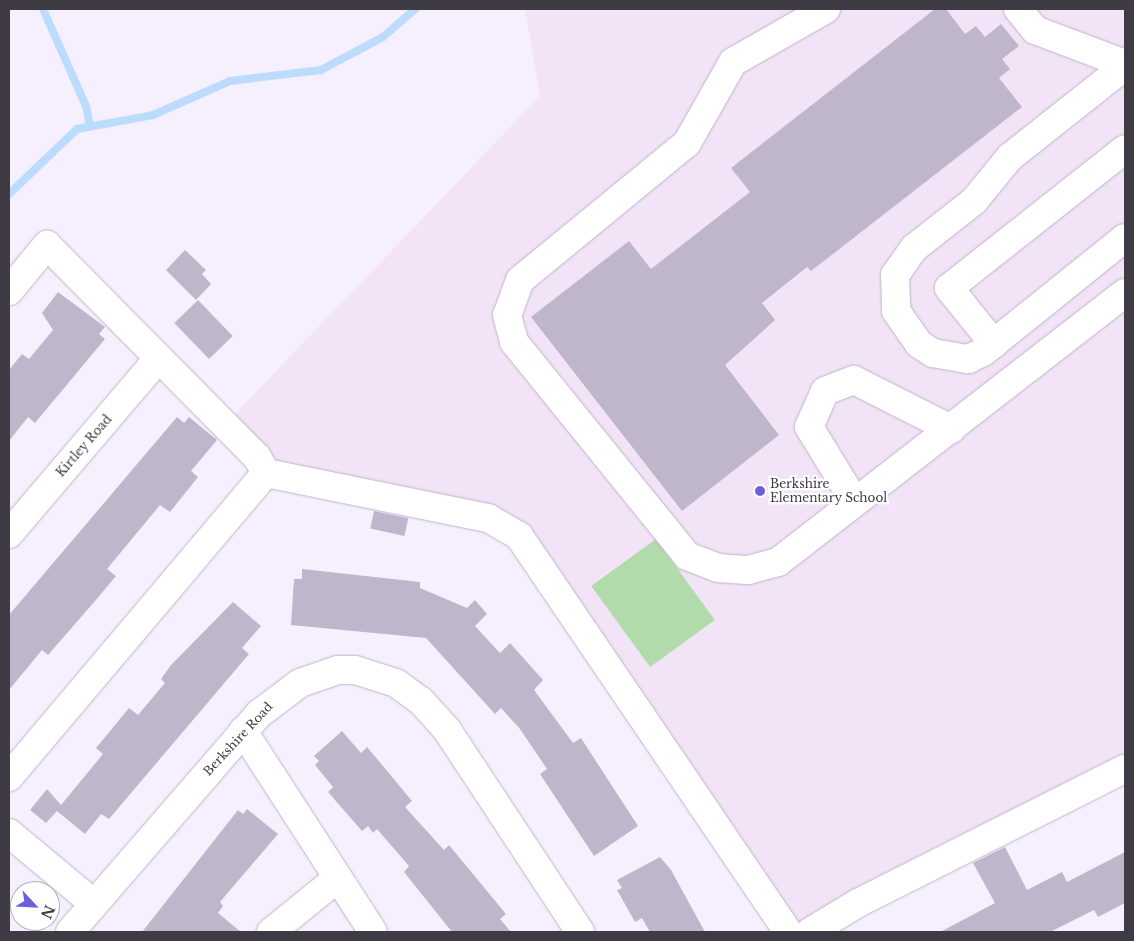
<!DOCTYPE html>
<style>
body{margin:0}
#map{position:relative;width:1134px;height:941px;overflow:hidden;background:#f6f0fe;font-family:"Libre Baskerville",serif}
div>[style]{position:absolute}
.education>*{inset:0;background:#f3e3f6}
.green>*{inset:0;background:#b2dbac;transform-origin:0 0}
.stream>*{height:8px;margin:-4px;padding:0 4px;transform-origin:4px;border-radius:4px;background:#bcdcfd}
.building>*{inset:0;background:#bfb6cb;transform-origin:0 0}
.roads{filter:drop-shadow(0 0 1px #beb5ca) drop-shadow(0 0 1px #beb5ca)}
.minor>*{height:28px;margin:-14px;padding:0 14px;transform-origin:14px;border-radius:14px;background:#fff}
.dots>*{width:14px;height:14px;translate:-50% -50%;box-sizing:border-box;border:2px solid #fff;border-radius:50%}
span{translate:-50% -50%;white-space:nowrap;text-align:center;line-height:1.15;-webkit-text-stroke:4.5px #fff;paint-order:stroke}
.street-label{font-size:12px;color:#3f3b44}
.poi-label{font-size:12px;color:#3f3b44}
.left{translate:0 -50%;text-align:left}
.frame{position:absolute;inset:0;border:10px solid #3f3b44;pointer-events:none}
.north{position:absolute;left:10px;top:881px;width:50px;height:50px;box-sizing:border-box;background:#fff;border:1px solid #b2b1b4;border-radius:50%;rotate:115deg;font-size:14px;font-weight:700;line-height:20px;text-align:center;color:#3f3b44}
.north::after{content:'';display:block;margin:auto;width:18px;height:22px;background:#6a61da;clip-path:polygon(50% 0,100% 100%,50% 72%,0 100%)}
</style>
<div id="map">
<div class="education">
<i style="clip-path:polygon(525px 9px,1125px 9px,1125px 756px,792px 930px,511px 518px,280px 464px,233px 416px,540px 96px)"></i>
</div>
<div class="green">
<i style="left:656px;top:539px;width:100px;height:80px;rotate:54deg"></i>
</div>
<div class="stream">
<i style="left:43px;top:9px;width:106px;rotate:66.1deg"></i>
<i style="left:86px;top:106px;width:21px;rotate:79deg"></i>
<i style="left:9px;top:194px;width:94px;rotate:-43.7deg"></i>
<i style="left:77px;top:129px;width:77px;rotate:-10.4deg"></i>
<i style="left:153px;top:115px;width:84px;rotate:-23.8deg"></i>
<i style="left:230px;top:81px;width:92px;rotate:-6.9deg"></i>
<i style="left:321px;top:70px;width:70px;rotate:-28deg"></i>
<i style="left:383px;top:37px;width:43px;rotate:-41.2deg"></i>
</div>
<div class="building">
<i style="clip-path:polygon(935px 9px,946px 9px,965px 34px,976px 26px,985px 37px,1001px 24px,1019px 46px,1002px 59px,1010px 69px,999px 78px,1022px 107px,811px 271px,807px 267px,762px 303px,775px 320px,725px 365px,779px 435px,682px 511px,531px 317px,629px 241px,651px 269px,750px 192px,731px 168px)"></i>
<i style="clip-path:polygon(185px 250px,206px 270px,202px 274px,211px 284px,196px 300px,166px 270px)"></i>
<i style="clip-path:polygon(58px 292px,105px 327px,99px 334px,105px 339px,35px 423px,28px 417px,9px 441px,9px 370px,22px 354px,29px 359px,53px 330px,42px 313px)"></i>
<i style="left:198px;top:300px;width:50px;height:33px;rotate:46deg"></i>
<i style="clip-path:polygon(177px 417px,184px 423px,189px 417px,217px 440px,191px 471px,198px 477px,170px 512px,160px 505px,107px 569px,116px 576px,95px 601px,48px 655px,42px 650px,9px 690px,9px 615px)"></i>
<i style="left:374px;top:511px;width:35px;height:18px;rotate:12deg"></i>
<i style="clip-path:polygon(302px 569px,420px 582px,420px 588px,467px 608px,475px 600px,487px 614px,475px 626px,500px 653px,510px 643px,543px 680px,534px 690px,573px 743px,581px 738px,638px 826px,594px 856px,540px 774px,547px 769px,520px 729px,501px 708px,495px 714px,426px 638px,291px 625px,294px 579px,302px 579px)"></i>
<i style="clip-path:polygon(233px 602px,261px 626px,242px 648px,249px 654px,109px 819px,101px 814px,85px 834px,57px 811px,46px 823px,30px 810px,47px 789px,61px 805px,103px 754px,96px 748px,129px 708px,138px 715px,165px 683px,161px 679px,171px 665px)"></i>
<i style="clip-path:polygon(342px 731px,361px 753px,367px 747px,383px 766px,412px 801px,405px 807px,444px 850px,449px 845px,506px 914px,500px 919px,511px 932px,452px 932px,404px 872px,409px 866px,377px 829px,373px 833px,368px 826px,362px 831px,328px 792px,333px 787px,315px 765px,319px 761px,314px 756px)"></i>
<i style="clip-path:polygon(247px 809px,278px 834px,220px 902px,223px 906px,218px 913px,241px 932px,142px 932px,238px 810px,243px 814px)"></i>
<i style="clip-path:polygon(1005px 847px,1027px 890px,1062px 872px,1067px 882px,1125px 852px,1125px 903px,1098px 917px,1094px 910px,1050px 932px,940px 932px,995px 903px,973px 863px)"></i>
<i style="clip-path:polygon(660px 857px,671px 870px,705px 932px,650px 932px,642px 918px,635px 922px,617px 890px,622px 888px,617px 880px)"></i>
</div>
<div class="roads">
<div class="minor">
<i style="left:826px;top:9px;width:107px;rotate:150.3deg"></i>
<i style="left:733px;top:62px;width:93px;rotate:119.6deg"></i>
<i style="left:687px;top:143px;width:216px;rotate:140.6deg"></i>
<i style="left:520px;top:280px;width:37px;rotate:110deg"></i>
<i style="left:507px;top:315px;width:28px;rotate:75deg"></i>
<i style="left:514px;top:342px;width:275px;rotate:51deg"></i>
<i style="left:687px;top:556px;width:33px;rotate:21deg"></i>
<i style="left:718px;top:568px;width:30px;rotate:4deg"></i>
<i style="left:748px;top:570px;width:31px;rotate:-15deg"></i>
<i style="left:778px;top:562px;width:439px;rotate:-37.8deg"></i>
<i style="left:1018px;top:9px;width:27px;rotate:51deg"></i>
<i style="left:1035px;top:30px;width:96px;rotate:20.7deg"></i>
<i style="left:1125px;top:66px;width:147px;rotate:141.6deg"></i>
<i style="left:1010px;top:157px;width:57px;rotate:129.3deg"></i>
<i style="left:974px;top:201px;width:76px;rotate:141.9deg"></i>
<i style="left:914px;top:248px;width:33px;rotate:125deg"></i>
<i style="left:895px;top:275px;width:36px;rotate:88deg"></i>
<i style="left:896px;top:311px;width:40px;rotate:55.1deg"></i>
<i style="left:919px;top:344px;width:17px;rotate:33deg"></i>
<i style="left:933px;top:353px;width:36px;rotate:10deg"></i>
<i style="left:968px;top:359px;width:17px;rotate:-25deg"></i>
<i style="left:983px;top:352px;width:182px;rotate:-38.8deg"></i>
<i style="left:9px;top:291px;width:60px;rotate:-50.4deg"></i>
<i style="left:47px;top:245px;width:298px;rotate:45.3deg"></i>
<i style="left:257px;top:457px;width:18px;rotate:61deg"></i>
<i style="left:266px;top:473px;width:227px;rotate:11.5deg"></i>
<i style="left:488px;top:518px;width:36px;rotate:30deg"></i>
<i style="left:519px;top:536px;width:479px;rotate:55.8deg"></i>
<i style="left:994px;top:344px;width:72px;rotate:-128.8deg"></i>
<i style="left:949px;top:288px;width:224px;rotate:-38.3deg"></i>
<i style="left:855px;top:502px;width:88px;rotate:-121.5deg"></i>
<i style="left:809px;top:427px;width:39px;rotate:-66deg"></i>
<i style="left:825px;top:391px;width:31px;rotate:-21deg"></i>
<i style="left:854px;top:380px;width:109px;rotate:26.8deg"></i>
<i style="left:9px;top:534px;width:231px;rotate:-49.6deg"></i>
<i style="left:243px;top:731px;width:239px;rotate:57.1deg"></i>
<i style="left:9px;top:777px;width:398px;rotate:-49.8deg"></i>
<i style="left:9px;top:833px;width:109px;rotate:39.8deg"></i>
<i style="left:70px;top:932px;width:289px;rotate:-49.1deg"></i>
<i style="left:259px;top:714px;width:51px;rotate:-37.1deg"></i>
<i style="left:300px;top:683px;width:40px;rotate:-18.9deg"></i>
<i style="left:338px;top:670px;width:17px"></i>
<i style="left:355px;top:670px;width:43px;rotate:17.6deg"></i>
<i style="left:396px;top:683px;width:31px;rotate:36deg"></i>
<i style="left:421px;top:701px;width:39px;rotate:48deg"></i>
<i style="left:447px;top:730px;width:242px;rotate:56.6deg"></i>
<i style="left:271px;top:932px;width:86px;rotate:-38.9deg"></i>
<i style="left:810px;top:932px;width:56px;rotate:-31.1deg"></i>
<i style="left:858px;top:903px;width:299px;rotate:-26.7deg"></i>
</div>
</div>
<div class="dots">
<i style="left:760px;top:491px;background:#6a61da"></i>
</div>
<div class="street-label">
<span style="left:84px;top:446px;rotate:-49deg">Kirtley Road</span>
<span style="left:238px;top:739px;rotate:-47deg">Berkshire Road</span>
</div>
<div class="poi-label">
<span class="left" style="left:770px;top:491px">Berkshire<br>Elementary School</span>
</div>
<div class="frame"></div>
<div class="north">N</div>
</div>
